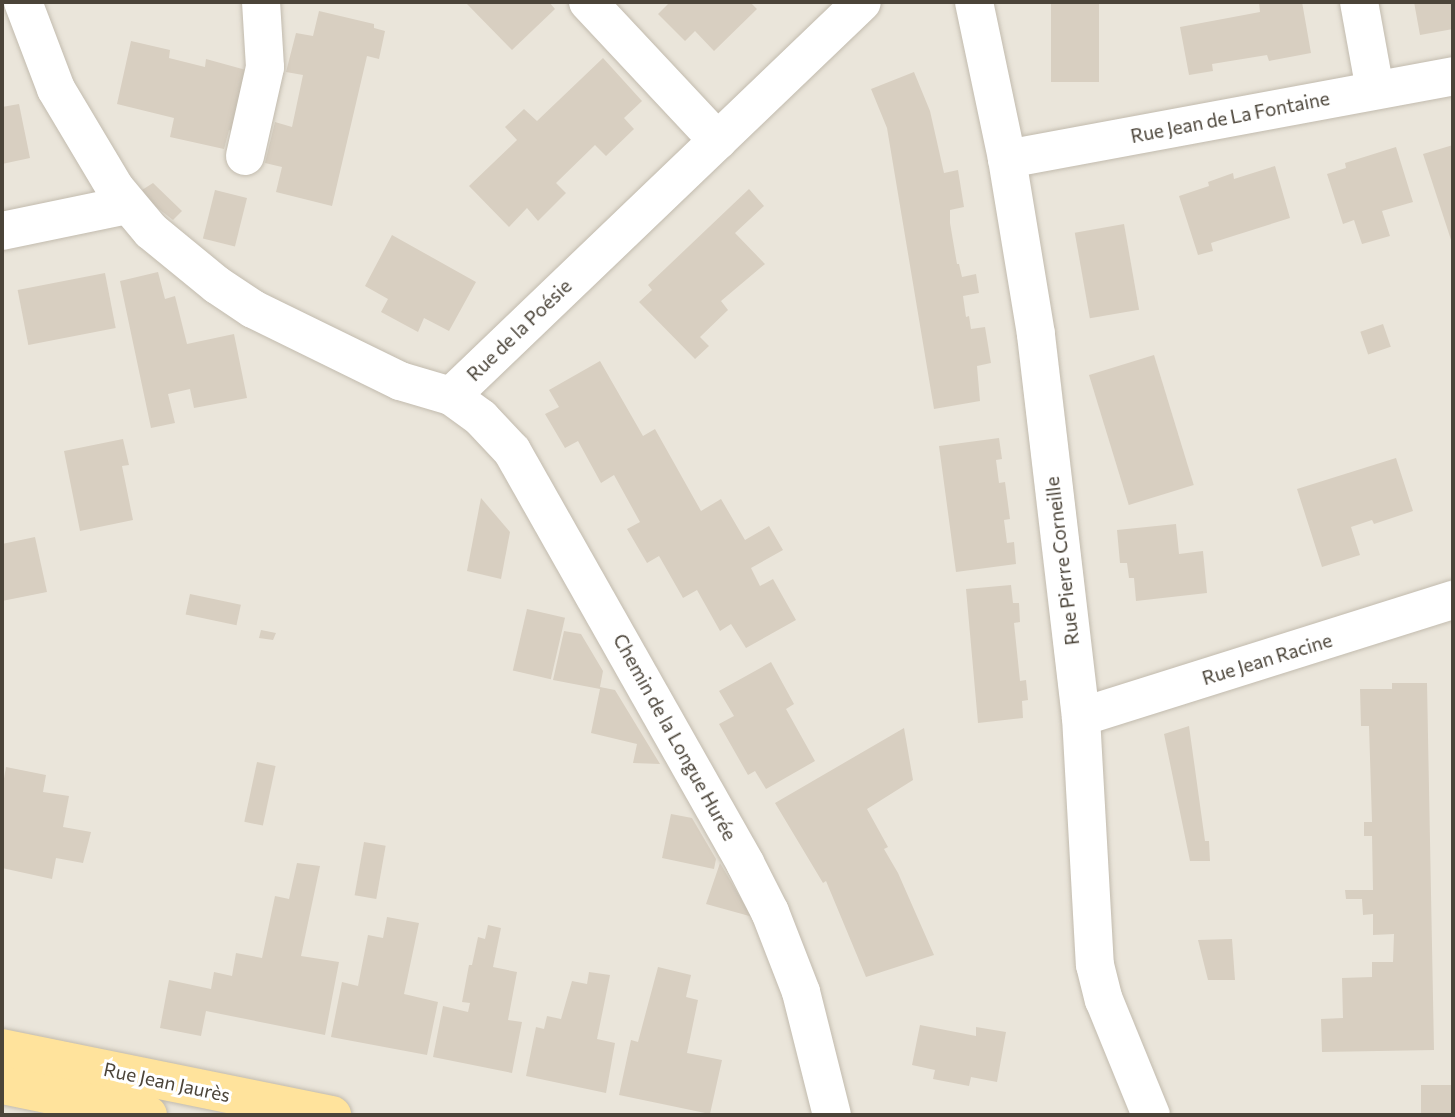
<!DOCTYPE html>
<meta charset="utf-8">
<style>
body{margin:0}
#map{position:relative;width:1455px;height:1117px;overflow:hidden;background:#f6f3ec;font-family:Commissioner,sans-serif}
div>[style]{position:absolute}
.residential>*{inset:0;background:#eae5da;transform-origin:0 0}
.building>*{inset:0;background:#d8cfc1;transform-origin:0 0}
.roads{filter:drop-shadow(0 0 2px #c2bbae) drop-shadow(0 0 2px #c2bbae)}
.minor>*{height:38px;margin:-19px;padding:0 19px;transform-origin:19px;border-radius:19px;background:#fff}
.major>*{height:38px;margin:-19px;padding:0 19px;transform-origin:19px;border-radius:19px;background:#ffe39c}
span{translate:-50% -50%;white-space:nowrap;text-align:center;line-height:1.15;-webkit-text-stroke:6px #fff;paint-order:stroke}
.street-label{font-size:19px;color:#4b4439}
.frame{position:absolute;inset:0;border:4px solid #4b4439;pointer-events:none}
</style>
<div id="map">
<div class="residential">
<i style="left:2px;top:2px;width:1451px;height:1113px"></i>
</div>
<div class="building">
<i style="clip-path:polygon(465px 2px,549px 2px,555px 9px,512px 50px)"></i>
<i style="clip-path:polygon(667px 2px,750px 2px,757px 9px,714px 51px,695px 31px,685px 41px,658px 14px,668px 4px)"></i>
<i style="left:1051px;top:2px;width:48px;height:80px"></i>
<i style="clip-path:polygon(1259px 2px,1302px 2px,1311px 53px,1269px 61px,1267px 55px,1212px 64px,1213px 71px,1189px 75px,1180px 27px,1260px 12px)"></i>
<i style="clip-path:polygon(1414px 2px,1453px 2px,1453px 29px,1420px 35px)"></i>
<i style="clip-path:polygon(319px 11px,374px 24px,374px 28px,385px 31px,379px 59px,367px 56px,332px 206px,276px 192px,282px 167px,265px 163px,275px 122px,292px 127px,303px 75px,286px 72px,296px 33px,313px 36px)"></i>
<i style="clip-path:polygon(131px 41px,170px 50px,169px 58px,205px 67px,206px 59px,246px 70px,232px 131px,229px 130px,224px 149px,170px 137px,174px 118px,117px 104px)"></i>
<i style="clip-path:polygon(603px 58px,642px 101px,624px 118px,634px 129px,606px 156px,595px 145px,556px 183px,566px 193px,538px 221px,527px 208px,509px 227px,469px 186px,517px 140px,505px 127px,524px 109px,537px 121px)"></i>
<i style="clip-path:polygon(914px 72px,930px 111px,944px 173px,958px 170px,964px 207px,950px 210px,950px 223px,957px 264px,959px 264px,962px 277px,976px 274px,979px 293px,963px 296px,966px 317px,969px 316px,971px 329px,985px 327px,991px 363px,977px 366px,980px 401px,934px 409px,887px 128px,871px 89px)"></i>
<i style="clip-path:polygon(19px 104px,30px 158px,2px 164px,2px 107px)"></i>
<i style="clip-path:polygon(1453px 145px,1453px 246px,1423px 154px)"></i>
<i style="clip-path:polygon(1396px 147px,1413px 202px,1382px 211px,1390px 236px,1362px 244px,1354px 220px,1343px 224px,1327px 174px,1346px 168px,1345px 163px)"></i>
<i style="clip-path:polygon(1275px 166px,1290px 218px,1211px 243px,1213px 251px,1198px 255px,1179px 196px,1209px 186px,1208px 182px,1233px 173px,1234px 179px)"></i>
<i style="clip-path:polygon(153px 183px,182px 211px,173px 220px,150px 202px,142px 190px)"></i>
<i style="clip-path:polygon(749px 189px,764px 206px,735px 233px,765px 264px,721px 301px,728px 310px,700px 337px,709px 346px,695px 359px,639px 302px,652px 290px,648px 285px)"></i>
<i style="left:215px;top:190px;width:33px;height:50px;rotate:14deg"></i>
<i style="left:1124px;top:224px;width:87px;height:50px;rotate:80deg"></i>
<i style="clip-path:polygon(392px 235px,476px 282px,449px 331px,424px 318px,418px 332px,381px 312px,388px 299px,365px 286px)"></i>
<i style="clip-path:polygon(158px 272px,165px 299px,175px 296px,187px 344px,234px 334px,247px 398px,194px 408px,190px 389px,168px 394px,175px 423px,151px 428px,120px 281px)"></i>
<i style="left:105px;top:273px;width:56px;height:89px;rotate:79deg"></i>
<i style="left:1383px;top:324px;width:24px;height:24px;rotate:71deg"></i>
<i style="left:1154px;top:355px;width:136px;height:68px;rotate:73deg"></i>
<i style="clip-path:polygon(600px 361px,643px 436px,655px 429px,701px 511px,721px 499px,745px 540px,769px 526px,783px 550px,751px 568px,760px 586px,773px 579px,796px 620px,746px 648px,731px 624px,720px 631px,697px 590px,683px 598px,659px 556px,647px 563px,627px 529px,640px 522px,614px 475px,601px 483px,578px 441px,565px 448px,545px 414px,559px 407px,549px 390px)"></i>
<i style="clip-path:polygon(999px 438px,1002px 459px,996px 460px,999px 483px,1005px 482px,1010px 519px,1004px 520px,1007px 543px,1014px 542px,1016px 564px,956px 572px,939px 446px)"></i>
<i style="clip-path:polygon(123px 439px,129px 465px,122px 466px,133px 520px,80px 531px,64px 451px)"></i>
<i style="clip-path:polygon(1396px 458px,1413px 511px,1374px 524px,1372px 520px,1351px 527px,1360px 555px,1322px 567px,1297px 489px)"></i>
<i style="clip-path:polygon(481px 498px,510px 532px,501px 579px,467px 571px)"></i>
<i style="clip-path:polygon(1176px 524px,1179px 554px,1203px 551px,1207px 593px,1136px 601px,1134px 578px,1129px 578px,1127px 563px,1120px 563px,1117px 530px)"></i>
<i style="clip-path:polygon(35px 537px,47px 592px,2px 601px,2px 544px)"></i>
<i style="clip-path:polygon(1011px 585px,1013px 603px,1019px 603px,1020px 622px,1014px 623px,1020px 681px,1026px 680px,1028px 700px,1022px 701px,1023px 718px,978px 723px,966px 589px)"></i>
<i style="left:190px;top:594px;width:52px;height:21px;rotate:12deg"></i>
<i style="left:527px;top:609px;width:39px;height:63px;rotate:13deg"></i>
<i style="clip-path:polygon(261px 630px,276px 633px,273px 640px,259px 638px)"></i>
<i style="clip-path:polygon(564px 631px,581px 634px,603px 671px,600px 687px,615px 690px,660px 764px,633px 763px,637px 744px,591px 733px,600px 689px,553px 680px)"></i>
<i style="clip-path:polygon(771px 662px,794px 704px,786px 709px,815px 761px,766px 789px,755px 771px,748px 775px,719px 724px,734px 716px,719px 691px)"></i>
<i style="clip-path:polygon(1392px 683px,1427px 683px,1434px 1050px,1322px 1052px,1321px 1019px,1343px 1018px,1342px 978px,1372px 977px,1372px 962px,1393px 962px,1394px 934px,1373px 935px,1373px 914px,1363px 915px,1362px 899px,1346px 899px,1345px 890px,1373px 890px,1372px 836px,1364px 836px,1364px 822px,1372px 822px,1369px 726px,1361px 726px,1360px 689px,1392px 689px)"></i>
<i style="clip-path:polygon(1189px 726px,1205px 841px,1209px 841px,1210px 861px,1190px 861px,1164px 734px)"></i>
<i style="clip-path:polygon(904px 728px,913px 780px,867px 809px,888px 847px,884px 849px,898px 873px,934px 955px,866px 977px,826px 881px,823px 883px,775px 803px)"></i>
<i style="left:257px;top:762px;width:19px;height:61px;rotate:12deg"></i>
<i style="clip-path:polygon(6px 767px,46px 775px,43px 792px,69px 796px,63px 827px,91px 832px,83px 863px,56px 858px,52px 879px,2px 868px,2px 790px)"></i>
<i style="clip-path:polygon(671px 814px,692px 818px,716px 859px,714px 869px,662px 858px)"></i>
<i style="left:364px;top:842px;width:22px;height:54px;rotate:10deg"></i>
<i style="clip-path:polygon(297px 863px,320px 866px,301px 956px,339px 962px,325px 1035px,206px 1011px,201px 1036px,160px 1028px,169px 980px,211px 989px,214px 972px,232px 976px,236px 953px,262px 958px,275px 896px,289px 899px)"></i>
<i style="clip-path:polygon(720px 863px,746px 907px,753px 917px,706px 904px)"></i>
<i style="clip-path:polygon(387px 917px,419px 923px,404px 994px,438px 1002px,427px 1055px,331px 1037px,342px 982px,358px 986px,368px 935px,383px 938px)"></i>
<i style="clip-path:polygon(488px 925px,501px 928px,493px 967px,517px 972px,508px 1020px,522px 1022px,512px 1073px,433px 1057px,443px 1006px,468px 1012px,470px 1003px,462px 1002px,469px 965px,472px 965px,478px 937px,485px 939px)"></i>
<i style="clip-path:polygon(1232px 939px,1235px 980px,1208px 980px,1198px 940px)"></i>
<i style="clip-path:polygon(658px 967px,691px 975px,686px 997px,698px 1000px,687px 1053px,722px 1060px,710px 1114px,619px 1095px,631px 1040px,638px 1042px)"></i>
<i style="clip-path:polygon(589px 972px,610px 975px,597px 1039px,615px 1043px,606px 1093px,526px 1076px,536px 1027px,544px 1029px,547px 1016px,561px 1019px,572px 981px,587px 984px)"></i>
<i style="clip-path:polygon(920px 1025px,976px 1036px,976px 1027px,1006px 1032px,997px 1082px,971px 1077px,969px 1086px,933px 1079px,935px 1070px,912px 1065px)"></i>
<i style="left:1453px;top:1085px;width:30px;height:32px;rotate:90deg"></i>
</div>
<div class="roads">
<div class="minor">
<i style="left:23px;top:2px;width:93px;rotate:69.2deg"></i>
<i style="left:56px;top:89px;width:115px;rotate:59.2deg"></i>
<i style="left:115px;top:188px;width:56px;rotate:50.1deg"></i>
<i style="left:151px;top:231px;width:85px;rotate:39.3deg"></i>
<i style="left:217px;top:285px;width:43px;rotate:33.7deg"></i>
<i style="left:253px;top:309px;width:164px;rotate:26.1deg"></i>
<i style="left:400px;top:381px;width:53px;rotate:16.4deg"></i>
<i style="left:451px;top:396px;width:37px;rotate:36deg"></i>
<i style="left:481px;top:418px;width:45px;rotate:46.8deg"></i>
<i style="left:512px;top:451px;width:473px;rotate:60.5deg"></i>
<i style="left:745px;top:863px;width:55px;rotate:63deg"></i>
<i style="left:770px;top:912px;width:86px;rotate:68.8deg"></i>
<i style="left:801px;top:992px;width:127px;rotate:75.9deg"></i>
<i style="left:588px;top:2px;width:190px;rotate:46.9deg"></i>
<i style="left:974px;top:2px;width:160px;rotate:78.1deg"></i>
<i style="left:1007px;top:159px;width:178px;rotate:80.6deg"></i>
<i style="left:1036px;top:335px;width:385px;rotate:83.3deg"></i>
<i style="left:1081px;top:717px;width:248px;rotate:86.8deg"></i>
<i style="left:1095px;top:965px;width:36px;rotate:76deg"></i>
<i style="left:1104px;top:1000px;width:124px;rotate:67.8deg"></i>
<i style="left:1359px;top:2px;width:89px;rotate:79.7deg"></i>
<i style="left:245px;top:156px;width:91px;rotate:-77.3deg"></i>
<i style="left:265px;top:67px;width:65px;rotate:-93.5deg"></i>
<i style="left:1007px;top:159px;width:454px;rotate:-10.5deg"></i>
<i style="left:2px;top:231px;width:128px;rotate:-11.7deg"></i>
<i style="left:451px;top:396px;width:569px;rotate:-43.79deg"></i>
<i style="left:1081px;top:717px;width:390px;rotate:-17.5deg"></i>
</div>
<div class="major">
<i style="left:2px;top:1048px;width:337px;rotate:11.5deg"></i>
<i style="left:2px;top:1085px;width:149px;rotate:11.6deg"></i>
</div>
</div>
<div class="street-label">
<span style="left:1230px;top:117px;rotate:-11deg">Rue Jean de La Fontaine</span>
<span style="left:519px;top:330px;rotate:-44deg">Rue de la Poésie</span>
<span style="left:1062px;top:561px;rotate:-97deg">Rue Pierre Corneille</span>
<span style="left:1267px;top:659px;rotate:-17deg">Rue Jean Racine</span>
<span style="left:675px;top:737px;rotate:61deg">Chemin de la Longue Hurée</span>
<span style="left:167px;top:1082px;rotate:12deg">Rue Jean Jaurès</span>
</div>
<div class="frame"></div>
</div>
